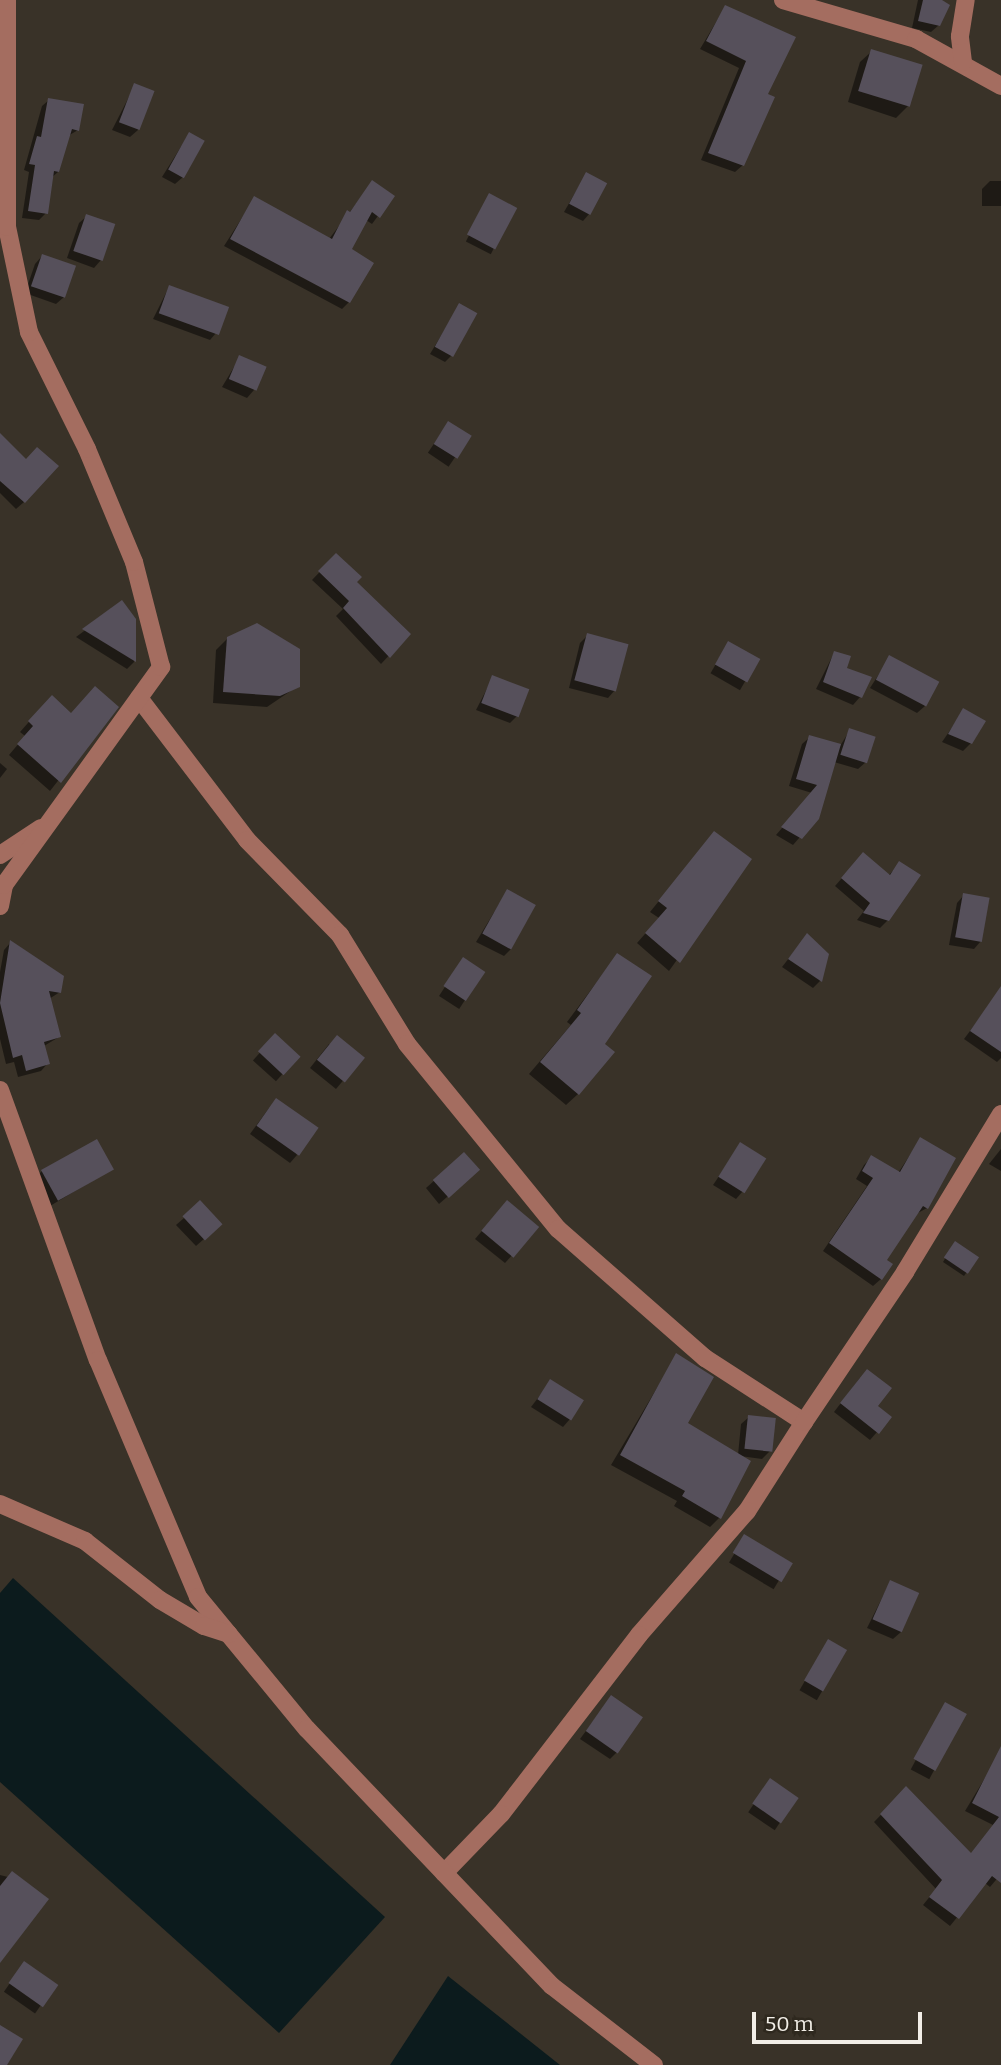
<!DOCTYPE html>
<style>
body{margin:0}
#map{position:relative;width:1001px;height:2065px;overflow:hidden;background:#393228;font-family:Bitter,serif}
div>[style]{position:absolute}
.water>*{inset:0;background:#0c1b1d}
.shadow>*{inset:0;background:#0007;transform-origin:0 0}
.building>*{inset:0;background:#56505b;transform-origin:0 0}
.minor>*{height:18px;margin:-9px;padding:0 9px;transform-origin:9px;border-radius:9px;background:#a46d60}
span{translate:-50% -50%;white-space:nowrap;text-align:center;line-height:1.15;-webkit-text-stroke:6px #2e281e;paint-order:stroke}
.scale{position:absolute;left:752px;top:2012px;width:170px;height:32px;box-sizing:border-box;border:4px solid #f2eee7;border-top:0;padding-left:9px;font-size:21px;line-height:24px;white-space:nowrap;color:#f2eee7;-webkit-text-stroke:5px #2e281e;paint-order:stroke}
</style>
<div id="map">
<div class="water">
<i style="clip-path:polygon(13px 1578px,385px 1917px,279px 2033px,0 1782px,0 1593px)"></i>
<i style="clip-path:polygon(448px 1976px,560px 2065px,390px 2065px)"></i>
</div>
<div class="shadow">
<i style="clip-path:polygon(918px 0,939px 0,939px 25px,931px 32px,912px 28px)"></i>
<i style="clip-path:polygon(725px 7px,766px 95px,743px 165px,735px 172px,701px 160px,739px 68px,700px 49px)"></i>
<i style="clip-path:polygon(872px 51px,908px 106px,896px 118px,848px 102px,860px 62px)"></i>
<i style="clip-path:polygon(135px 85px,138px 130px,130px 137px,112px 130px)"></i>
<i style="clip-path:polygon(49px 100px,78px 130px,68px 136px,58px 172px,51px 178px,46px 213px,39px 220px,22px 218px,29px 172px,24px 170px,42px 106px)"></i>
<i style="clip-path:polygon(189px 134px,183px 177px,175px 184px,162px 177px)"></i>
<i style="clip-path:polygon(586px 174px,590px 213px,583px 221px,564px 212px)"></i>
<i style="clip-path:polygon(990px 181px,1001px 181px,1001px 206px,982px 206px,982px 189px)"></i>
<i style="clip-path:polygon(372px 183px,392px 197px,372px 224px,366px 220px,350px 250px,349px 302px,342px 309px,224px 246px,254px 199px,329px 239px)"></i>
<i style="left:489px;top:196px;width:28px;height:51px;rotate:27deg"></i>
<i style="clip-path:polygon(87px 216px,101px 260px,94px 268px,67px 258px,79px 223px)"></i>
<i style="clip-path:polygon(42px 256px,64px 297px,56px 304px,25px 293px,35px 264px)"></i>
<i style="clip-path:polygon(169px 287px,216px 333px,210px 340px,153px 319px)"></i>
<i style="clip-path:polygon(459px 306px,452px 355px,445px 362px,430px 354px)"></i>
<i style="clip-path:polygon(240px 357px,254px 390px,247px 398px,222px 387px)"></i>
<i style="left:448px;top:423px;width:25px;height:36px;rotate:34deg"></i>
<i style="clip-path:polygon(0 435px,24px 502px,16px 509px,0 493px)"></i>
<i style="clip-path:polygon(336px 555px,355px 582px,409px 634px,381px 664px,336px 616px,343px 609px,312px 580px)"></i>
<i style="clip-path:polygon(122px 603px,134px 620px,134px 662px,127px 669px,76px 637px)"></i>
<i style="clip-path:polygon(588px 635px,615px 690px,608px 698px,569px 688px,580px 643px)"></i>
<i style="clip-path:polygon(228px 638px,298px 686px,267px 707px,213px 703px,216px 650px)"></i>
<i style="left:728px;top:643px;width:34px;height:35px;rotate:30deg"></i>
<i style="clip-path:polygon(834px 653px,860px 697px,853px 705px,816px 689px)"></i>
<i style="clip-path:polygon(890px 657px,925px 706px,917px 713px,870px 688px)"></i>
<i style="clip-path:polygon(493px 677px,518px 715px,510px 723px,476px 710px)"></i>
<i style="clip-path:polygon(42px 707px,71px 714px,116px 707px,50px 791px,9px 755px,25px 736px,20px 732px)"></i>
<i style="clip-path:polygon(964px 710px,971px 743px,963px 751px,942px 742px)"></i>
<i style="clip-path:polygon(850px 730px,866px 762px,858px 769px,834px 762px,800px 837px,793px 845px,776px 835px,812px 793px,789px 786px,802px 744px,810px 737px,840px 746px)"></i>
<i style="clip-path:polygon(0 763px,7px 769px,0 778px)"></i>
<i style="clip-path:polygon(714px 833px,749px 859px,669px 971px,637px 943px,659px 918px,650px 912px)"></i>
<i style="clip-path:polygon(856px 862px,888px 876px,900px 863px,888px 920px,880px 928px,857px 920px,864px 911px,835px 886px)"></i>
<i style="clip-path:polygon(507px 891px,511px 949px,504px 956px,476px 942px)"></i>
<i style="clip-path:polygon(964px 895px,981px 941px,974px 949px,949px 945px,957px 903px)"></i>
<i style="clip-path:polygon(807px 935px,820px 981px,813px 988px,782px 967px)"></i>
<i style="clip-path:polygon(11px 942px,60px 992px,49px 999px,59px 1037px,44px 1046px,48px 1063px,41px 1071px,18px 1077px,14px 1062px,6px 1064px,0 1039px,0 972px,4px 950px)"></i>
<i style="clip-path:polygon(617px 955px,603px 1044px,578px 1094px,566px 1105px,529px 1074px,571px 1025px,567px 1022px)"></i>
<i style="left:463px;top:959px;width:24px;height:44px;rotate:33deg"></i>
<i style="clip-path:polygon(991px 1003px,1001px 1010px,1001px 1058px,997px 1062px,964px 1039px)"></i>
<i style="left:275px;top:1036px;width:31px;height:33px;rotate:42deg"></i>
<i style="clip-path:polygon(329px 1044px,362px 1058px,336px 1089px,310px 1068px)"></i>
<i style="clip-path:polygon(269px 1108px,297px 1155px,290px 1163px,250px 1134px)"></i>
<i style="clip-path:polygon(920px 1140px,954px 1158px,927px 1208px,916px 1214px,885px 1261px,881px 1279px,873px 1286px,823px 1251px,867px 1186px,856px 1179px,864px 1165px,872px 1157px,898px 1173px)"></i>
<i style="clip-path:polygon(741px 1144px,743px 1191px,736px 1199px,713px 1185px)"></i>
<i style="clip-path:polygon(1001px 1149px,1001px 1171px,989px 1164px)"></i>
<i style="clip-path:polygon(464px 1154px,470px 1177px,439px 1204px,426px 1188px)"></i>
<i style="clip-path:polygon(112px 1169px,50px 1206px,35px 1178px,42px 1171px)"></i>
<i style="clip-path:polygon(500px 1210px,537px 1227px,505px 1263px,475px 1239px)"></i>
<i style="clip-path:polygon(184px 1218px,213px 1231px,196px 1246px,176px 1225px)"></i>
<i style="clip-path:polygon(952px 1247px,977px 1257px,964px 1276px,943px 1262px)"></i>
<i style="clip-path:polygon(676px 1356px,686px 1424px,738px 1455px,741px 1424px,749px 1417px,770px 1451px,762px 1459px,740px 1456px,720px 1517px,710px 1527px,674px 1506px,677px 1501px,611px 1465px)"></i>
<i style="clip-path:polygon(860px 1378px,877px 1432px,870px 1440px,834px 1412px)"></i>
<i style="clip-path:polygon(551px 1381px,570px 1419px,563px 1427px,531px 1407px)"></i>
<i style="left:745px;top:1536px;width:52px;height:31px;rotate:31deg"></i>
<i style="clip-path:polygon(890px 1582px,901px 1632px,893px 1639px,867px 1628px)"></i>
<i style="left:828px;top:1641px;width:20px;height:57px;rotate:30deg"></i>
<i style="clip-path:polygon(611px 1697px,617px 1752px,610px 1759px,580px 1739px)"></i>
<i style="left:945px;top:1705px;width:21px;height:73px;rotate:28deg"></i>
<i style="clip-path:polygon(991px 1768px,1001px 1773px,1001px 1816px,993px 1825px,965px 1811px)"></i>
<i style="left:770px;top:1780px;width:32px;height:39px;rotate:34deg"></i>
<i style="clip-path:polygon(906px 1789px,970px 1855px,1001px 1842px,1001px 1874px,990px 1887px,985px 1883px,950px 1926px,923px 1905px,936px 1889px,874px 1822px)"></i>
<i style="clip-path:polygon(0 1875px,8px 1877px,0 1959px)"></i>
<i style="left:24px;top:1963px;width:38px;height:35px;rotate:35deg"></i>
</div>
<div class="building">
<i style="clip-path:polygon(923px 0,942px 0,950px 5px,940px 26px,918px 21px)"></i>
<i style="clip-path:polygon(725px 5px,796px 37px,768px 94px,775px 97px,744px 166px,708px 153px,746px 61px,706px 41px)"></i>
<i style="left:871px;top:49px;width:54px;height:44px;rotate:17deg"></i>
<i style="left:134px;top:83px;width:22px;height:42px;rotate:21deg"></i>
<i style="clip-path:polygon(48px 98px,84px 104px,79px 131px,72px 129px,59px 172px,54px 171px,48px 214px,28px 211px,35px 165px,29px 164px,37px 136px,41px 137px)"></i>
<i style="left:189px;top:132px;width:18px;height:43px;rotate:29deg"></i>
<i style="left:586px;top:172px;width:24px;height:36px;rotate:28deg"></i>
<i style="clip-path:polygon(372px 180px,395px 196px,380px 218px,372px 212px,352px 249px,374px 263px,350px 303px,230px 239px,254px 196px,332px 239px,347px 210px,350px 212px)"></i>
<i style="left:489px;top:193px;width:32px;height:47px;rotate:28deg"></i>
<i style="left:86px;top:214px;width:31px;height:39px;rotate:19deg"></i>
<i style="left:42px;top:254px;width:36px;height:34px;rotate:19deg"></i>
<i style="left:169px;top:285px;width:64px;height:30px;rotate:20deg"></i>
<i style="left:459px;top:303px;width:21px;height:50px;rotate:29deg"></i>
<i style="left:239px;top:355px;width:30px;height:26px;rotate:23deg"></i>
<i style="left:448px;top:421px;width:28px;height:27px;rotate:32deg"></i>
<i style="clip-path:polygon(0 433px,26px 459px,37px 447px,59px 466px,25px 503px,0 481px)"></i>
<i style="clip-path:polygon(336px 553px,362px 577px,357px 582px,411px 634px,390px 658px,343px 608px,349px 601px,318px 571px)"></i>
<i style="clip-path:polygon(122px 600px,136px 619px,136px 662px,82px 629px)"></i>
<i style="clip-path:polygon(257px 623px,300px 649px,300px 687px,280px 696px,223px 692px,227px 637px)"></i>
<i style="left:587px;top:633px;width:43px;height:49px;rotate:15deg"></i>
<i style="left:728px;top:641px;width:37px;height:27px;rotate:29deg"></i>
<i style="clip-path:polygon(834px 651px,851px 656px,847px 668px,872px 677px,862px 698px,823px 682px)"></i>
<i style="left:889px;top:655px;width:57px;height:28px;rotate:28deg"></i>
<i style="left:492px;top:675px;width:40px;height:30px;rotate:21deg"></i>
<i style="clip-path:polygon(95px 686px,119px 707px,61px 783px,17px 744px,33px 726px,28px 721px,52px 695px,71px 713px)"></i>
<i style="clip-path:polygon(963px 708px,986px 721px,972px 744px,948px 734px)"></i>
<i style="left:849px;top:728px;width:28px;height:28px;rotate:18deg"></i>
<i style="clip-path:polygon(809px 735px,841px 744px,819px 819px,802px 839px,781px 827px,817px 785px,796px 779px)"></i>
<i style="clip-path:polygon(714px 831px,752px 859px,680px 963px,645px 933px,667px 908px,658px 901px)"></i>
<i style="clip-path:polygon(863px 852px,890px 875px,899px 861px,921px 875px,889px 921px,863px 913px,870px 903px,841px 878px)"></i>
<i style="left:507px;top:889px;width:33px;height:51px;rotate:29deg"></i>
<i style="left:963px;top:893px;width:27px;height:45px;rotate:10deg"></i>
<i style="clip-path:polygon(807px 933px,829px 954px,822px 982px,788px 959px)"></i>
<i style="clip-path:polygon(10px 940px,64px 976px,61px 993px,49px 991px,61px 1037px,44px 1042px,50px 1064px,26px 1071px,22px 1055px,13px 1058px,0 1003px)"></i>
<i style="clip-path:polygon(617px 953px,652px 976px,605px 1044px,615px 1052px,579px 1095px,540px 1062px,581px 1013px,577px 1010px)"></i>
<i style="left:463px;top:957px;width:27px;height:35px;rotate:34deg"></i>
<i style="clip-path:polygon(1001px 986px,1001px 1052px,970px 1031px)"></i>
<i style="left:275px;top:1033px;width:35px;height:25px;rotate:43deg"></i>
<i style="left:337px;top:1035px;width:36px;height:32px;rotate:39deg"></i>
<i style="left:276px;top:1098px;width:52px;height:34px;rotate:35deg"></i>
<i style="clip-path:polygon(920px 1137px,956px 1158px,928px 1209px,923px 1206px,887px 1260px,893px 1264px,882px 1280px,829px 1243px,873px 1178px,862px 1171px,871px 1155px,900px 1172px)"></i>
<i style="left:97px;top:1139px;width:35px;height:64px;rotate:61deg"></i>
<i style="left:740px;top:1142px;width:31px;height:41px;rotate:32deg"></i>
<i style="left:464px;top:1152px;width:24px;height:42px;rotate:48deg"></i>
<i style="left:200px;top:1200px;width:33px;height:24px;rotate:47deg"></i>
<i style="left:507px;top:1200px;width:42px;height:40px;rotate:40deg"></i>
<i style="left:955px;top:1241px;width:29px;height:20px;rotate:34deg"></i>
<i style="clip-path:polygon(676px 1353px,714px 1377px,688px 1423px,751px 1461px,721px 1519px,682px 1496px,685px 1491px,620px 1455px)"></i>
<i style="clip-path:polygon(867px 1369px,892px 1388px,878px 1406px,892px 1417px,879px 1434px,840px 1403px)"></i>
<i style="left:550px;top:1379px;width:40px;height:24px;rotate:32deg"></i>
<i style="left:748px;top:1415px;width:28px;height:34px;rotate:6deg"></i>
<i style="left:744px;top:1534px;width:57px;height:22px;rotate:31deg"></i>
<i style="left:890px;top:1580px;width:32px;height:43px;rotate:24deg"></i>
<i style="left:828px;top:1639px;width:22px;height:48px;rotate:30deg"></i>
<i style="left:611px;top:1695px;width:39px;height:44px;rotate:35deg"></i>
<i style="left:945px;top:1702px;width:25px;height:65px;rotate:29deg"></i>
<i style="clip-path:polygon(1001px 1746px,1001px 1883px,992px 1876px,959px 1919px,929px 1897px,942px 1880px,880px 1814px,906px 1786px,971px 1853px,999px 1817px,972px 1803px)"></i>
<i style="left:770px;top:1778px;width:35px;height:31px;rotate:35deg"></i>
<i style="clip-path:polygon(12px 1871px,49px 1899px,0 1963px,0 1886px)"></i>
<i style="left:24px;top:1961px;width:42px;height:27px;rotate:35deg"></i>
<i style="clip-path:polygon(0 2025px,23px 2039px,7px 2065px,0 2065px)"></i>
</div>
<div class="minor">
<i style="left:783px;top:0;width:139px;rotate:16.3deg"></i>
<i style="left:916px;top:39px;width:97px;rotate:28.9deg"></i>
<i style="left:963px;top:62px;width:26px;rotate:-97deg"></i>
<i style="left:960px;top:36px;width:36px;rotate:-81deg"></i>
<i style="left:139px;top:698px;width:178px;rotate:52.7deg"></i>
<i style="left:247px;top:840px;width:133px;rotate:45.6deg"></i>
<i style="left:340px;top:935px;width:128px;rotate:58.4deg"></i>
<i style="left:407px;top:1044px;width:239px;rotate:50.8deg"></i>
<i style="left:558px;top:1229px;width:196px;rotate:41.3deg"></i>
<i style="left:705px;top:1358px;width:118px;rotate:32.9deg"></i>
<i style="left:804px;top:1422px;width:106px;rotate:122.6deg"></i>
<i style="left:747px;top:1511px;width:164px;rotate:131.1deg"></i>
<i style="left:639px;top:1635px;width:226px;rotate:127.6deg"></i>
<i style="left:501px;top:1814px;width:82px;rotate:134deg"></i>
<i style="left:0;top:855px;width:49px;rotate:-33.4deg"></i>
<i style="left:0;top:906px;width:21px;rotate:-79deg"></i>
<i style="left:4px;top:885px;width:269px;rotate:-54.2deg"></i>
<i style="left:161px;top:667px;width:108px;rotate:-104.4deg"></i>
<i style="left:134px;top:562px;width:122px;rotate:-112.6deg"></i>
<i style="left:87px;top:449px;width:131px;rotate:-116.4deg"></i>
<i style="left:29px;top:332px;width:107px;rotate:-101.8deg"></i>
<i style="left:7px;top:227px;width:227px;rotate:-90deg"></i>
<i style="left:0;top:1090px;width:287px;rotate:70.1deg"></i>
<i style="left:98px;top:1360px;width:257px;rotate:67.1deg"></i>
<i style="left:198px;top:1597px;width:171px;rotate:50.5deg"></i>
<i style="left:307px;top:1729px;width:355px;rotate:46.4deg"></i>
<i style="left:552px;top:1986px;width:129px;rotate:37.8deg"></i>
<i style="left:804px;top:1422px;width:181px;rotate:-56deg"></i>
<i style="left:905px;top:1272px;width:185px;rotate:-58.7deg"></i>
<i style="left:0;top:1504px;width:93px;rotate:23.5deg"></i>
<i style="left:85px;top:1541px;width:95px;rotate:38.2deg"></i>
<i style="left:160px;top:1600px;width:51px;rotate:30.6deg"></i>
<i style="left:204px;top:1626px;width:26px;rotate:18deg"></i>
</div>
<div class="scale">50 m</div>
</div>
